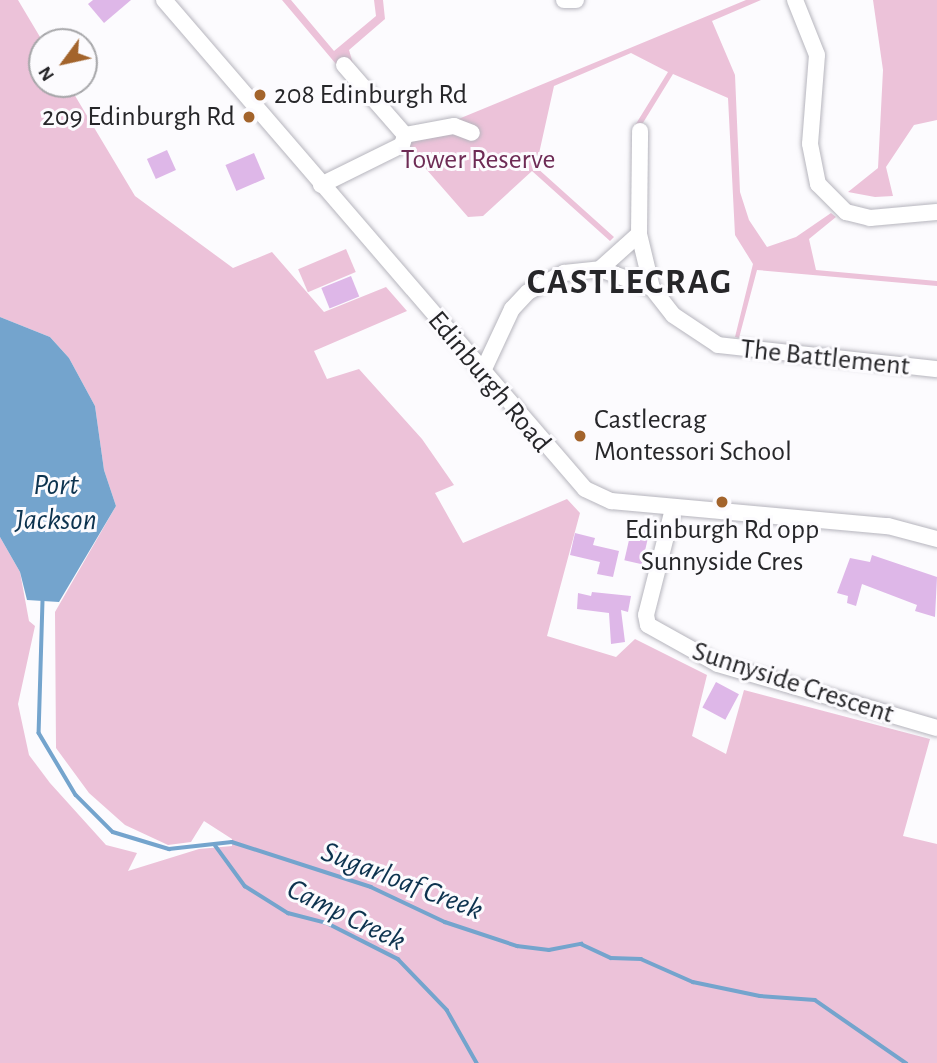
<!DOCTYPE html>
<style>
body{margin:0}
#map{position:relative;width:937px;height:1063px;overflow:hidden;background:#fcfbfe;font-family:"Alegreya Sans",sans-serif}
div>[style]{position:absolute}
.green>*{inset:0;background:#ecc2d9;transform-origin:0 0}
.water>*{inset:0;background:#74a4cd}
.stream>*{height:3.5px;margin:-1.75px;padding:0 1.75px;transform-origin:1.75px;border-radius:1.75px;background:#74a4cd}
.building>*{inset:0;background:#deb7e8;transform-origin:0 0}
.roads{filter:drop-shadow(0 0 2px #b6b5bd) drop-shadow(0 0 2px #b6b5bd)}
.minor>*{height:16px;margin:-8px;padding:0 8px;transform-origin:8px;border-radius:8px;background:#fff}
.dots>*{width:19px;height:19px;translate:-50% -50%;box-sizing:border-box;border:4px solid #fcfbfe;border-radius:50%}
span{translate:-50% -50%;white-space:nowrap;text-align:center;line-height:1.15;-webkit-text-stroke:6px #fcfbfe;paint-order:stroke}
.poi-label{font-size:28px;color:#262629}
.left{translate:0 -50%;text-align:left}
.right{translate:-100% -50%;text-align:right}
.park-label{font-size:28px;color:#6e2b55}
.street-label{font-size:28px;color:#262629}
.water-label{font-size:30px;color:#0d334f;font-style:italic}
.district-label{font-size:35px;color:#262629;font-weight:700;letter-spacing:2px}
.north{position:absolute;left:28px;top:28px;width:70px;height:70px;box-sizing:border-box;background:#fcfbfe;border:2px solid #a6a6a9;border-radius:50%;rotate:237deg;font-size:19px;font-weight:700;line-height:28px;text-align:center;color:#262629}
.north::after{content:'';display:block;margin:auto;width:24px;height:32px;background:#a3642c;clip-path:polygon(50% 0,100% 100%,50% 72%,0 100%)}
</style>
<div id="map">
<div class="green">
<i style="clip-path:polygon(0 0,18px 0,43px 42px,42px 84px,68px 84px,135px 196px,233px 268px,272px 252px,324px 312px,386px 287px,407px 311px,314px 351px,327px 379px,359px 369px,422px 439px,454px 485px,435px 493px,463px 543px,567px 499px,580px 513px,547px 636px,616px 657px,635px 639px,707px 675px,692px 736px,726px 754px,744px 690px,930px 739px,903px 836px,937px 844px,937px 1063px,0 1063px,0 537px,20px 572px,29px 621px,35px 626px,18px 704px,29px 755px,50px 783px,106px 845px,137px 853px,128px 871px,199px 849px,232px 846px,232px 839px,204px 821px,191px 842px,168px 845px,125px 825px,89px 793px,56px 748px,55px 612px,116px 506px,104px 470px,95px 406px,69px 358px,50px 337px,0 317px)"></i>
<i style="clip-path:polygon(282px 0,291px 0,334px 51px,376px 16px,374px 0,383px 0,385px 19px,349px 50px,357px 77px,352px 83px)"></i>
<i style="clip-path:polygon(746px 0,761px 0,712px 21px,735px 75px,740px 192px,749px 220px,767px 247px,796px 237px,831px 213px,836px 217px,809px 239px,816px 270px,937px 281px,937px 286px,757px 270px,739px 338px,735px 337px,753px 264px,735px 235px,728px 98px,673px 74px,638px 131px,634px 127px,668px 72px,631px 53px,554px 86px,536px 167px,614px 237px,610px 241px,532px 171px,483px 216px,468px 217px,399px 138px,456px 120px)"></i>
<i style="clip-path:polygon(873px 0,937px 0,937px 120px,914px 125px,886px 167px,893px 196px,875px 197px,848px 192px,878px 168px,883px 70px)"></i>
<i style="left:346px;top:249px;width:25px;height:52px;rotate:67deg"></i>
</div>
<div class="water">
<i style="clip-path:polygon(0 317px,50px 337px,69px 358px,95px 406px,104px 470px,116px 506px,59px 602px,27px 600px,20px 572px,0 537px)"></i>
</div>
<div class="stream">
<i style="left:43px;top:601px;width:132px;rotate:91.7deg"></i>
<i style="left:39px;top:733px;width:72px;rotate:59.2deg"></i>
<i style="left:76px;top:795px;width:52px;rotate:45deg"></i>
<i style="left:113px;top:832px;width:59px;rotate:16.9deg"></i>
<i style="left:169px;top:849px;width:63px;rotate:-6.3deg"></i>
<i style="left:232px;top:842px;width:146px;rotate:17.9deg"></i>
<i style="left:371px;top:887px;width:82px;rotate:25.3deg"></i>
<i style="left:445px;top:922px;width:76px;rotate:18.4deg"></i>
<i style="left:517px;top:946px;width:32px;rotate:7deg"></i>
<i style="left:549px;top:950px;width:33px;rotate:-11deg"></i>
<i style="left:581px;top:944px;width:33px;rotate:25deg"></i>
<i style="left:611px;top:958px;width:30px;rotate:2deg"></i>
<i style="left:641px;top:959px;width:57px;rotate:23.9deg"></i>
<i style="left:693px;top:982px;width:68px;rotate:11.8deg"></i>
<i style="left:760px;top:996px;width:55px;rotate:4.2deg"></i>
<i style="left:815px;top:1000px;width:111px;rotate:34.7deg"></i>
<i style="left:215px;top:845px;width:51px;rotate:53.8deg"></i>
<i style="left:245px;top:886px;width:51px;rotate:32.1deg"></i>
<i style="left:288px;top:913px;width:40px;rotate:14.4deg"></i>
<i style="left:327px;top:923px;width:80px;rotate:26.9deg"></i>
<i style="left:398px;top:959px;width:71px;rotate:46.1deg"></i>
<i style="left:447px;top:1010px;width:61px;rotate:60.5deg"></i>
</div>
<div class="building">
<i style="clip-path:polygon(93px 0,131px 0,104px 23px,88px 4px)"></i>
<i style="left:167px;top:150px;width:22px;height:22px;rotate:66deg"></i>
<i style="left:254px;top:153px;width:28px;height:31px;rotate:67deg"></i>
<i style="left:351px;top:276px;width:22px;height:32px;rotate:68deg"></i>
<i style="left:632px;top:527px;width:18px;height:34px;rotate:13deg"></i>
<i style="clip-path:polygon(575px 533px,595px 538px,593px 545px,619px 551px,613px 577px,597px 574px,600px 562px,570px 555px)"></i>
<i style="clip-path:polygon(872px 555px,937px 577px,935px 617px,915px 611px,917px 605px,862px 584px,856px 606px,847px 603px,848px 596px,837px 593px,850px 558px,870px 562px)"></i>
<i style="clip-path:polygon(592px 592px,631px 596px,628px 612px,621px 610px,625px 642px,611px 644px,609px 613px,577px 609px,578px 593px,591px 596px)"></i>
<i style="left:716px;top:682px;width:26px;height:29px;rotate:28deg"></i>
</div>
<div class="roads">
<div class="minor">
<i style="left:164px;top:0;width:645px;rotate:49.27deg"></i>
<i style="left:585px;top:489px;width:29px;rotate:25deg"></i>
<i style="left:611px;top:501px;width:278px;rotate:5.2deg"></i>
<i style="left:888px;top:526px;width:51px;rotate:14.9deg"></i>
<i style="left:564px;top:0;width:12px"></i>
<i style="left:795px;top:0;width:59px;rotate:68.2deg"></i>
<i style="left:817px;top:55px;width:89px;rotate:94.5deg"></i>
<i style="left:810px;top:144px;width:41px;rotate:78.7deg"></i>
<i style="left:818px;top:184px;width:40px;rotate:45deg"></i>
<i style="left:846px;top:212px;width:25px;rotate:14deg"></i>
<i style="left:870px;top:218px;width:67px;rotate:-5.1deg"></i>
<i style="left:344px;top:65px;width:93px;rotate:48.9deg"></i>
<i style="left:321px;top:185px;width:90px;rotate:-26.3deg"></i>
<i style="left:402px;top:145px;width:10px;rotate:-73deg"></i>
<i style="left:405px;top:135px;width:50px;rotate:-10.4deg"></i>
<i style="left:454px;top:126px;width:19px;rotate:21deg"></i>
<i style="left:639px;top:234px;width:56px;rotate:76.5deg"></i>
<i style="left:600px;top:269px;width:55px;rotate:20.1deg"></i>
<i style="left:652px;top:288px;width:34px;rotate:52deg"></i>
<i style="left:673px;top:315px;width:54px;rotate:33.7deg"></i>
<i style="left:718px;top:345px;width:220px;rotate:6.3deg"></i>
<i style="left:482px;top:373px;width:71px;rotate:-64.9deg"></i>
<i style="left:512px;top:309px;width:23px;rotate:-47deg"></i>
<i style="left:528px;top:292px;width:41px;rotate:-27.8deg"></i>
<i style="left:564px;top:273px;width:36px;rotate:-6deg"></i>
<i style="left:600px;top:269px;width:52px;rotate:-41.9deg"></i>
<i style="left:639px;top:234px;width:103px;rotate:-89.4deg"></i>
<i style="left:673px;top:509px;width:109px;rotate:104.3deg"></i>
<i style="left:646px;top:615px;width:10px;rotate:79deg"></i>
<i style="left:648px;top:625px;width:80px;rotate:29.1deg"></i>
<i style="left:718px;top:664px;width:228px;rotate:16.3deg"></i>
</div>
</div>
<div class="dots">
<i style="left:260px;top:95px;background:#a3642c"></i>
<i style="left:249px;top:117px;background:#a3642c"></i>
<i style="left:580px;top:436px;background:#a3642c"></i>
<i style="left:722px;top:502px;background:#a3642c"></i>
</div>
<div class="poi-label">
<span class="left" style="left:274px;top:95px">208 Edinburgh Rd</span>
<span class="right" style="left:235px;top:117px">209 Edinburgh Rd</span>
<span class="left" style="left:594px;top:436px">Castlecrag<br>Montessori School</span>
<span style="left:722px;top:546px">Edinburgh Rd opp<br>Sunnyside Cres</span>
</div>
<div class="park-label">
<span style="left:478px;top:160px">Tower Reserve</span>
</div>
<div class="street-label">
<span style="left:825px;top:358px;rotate:6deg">The Battlement</span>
<span style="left:489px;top:382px;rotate:50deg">Edinburgh Road</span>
<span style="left:793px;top:683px;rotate:18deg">Sunnyside Crescent</span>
</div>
<div class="water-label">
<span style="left:56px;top:502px">Port<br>Jackson</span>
<span style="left:402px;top:881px;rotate:21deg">Sugarloaf Creek</span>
<span style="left:346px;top:915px;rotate:26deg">Camp Creek</span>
</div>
<div class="district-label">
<span style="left:630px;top:283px">CASTLECRAG</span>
</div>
<div class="north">N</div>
</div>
